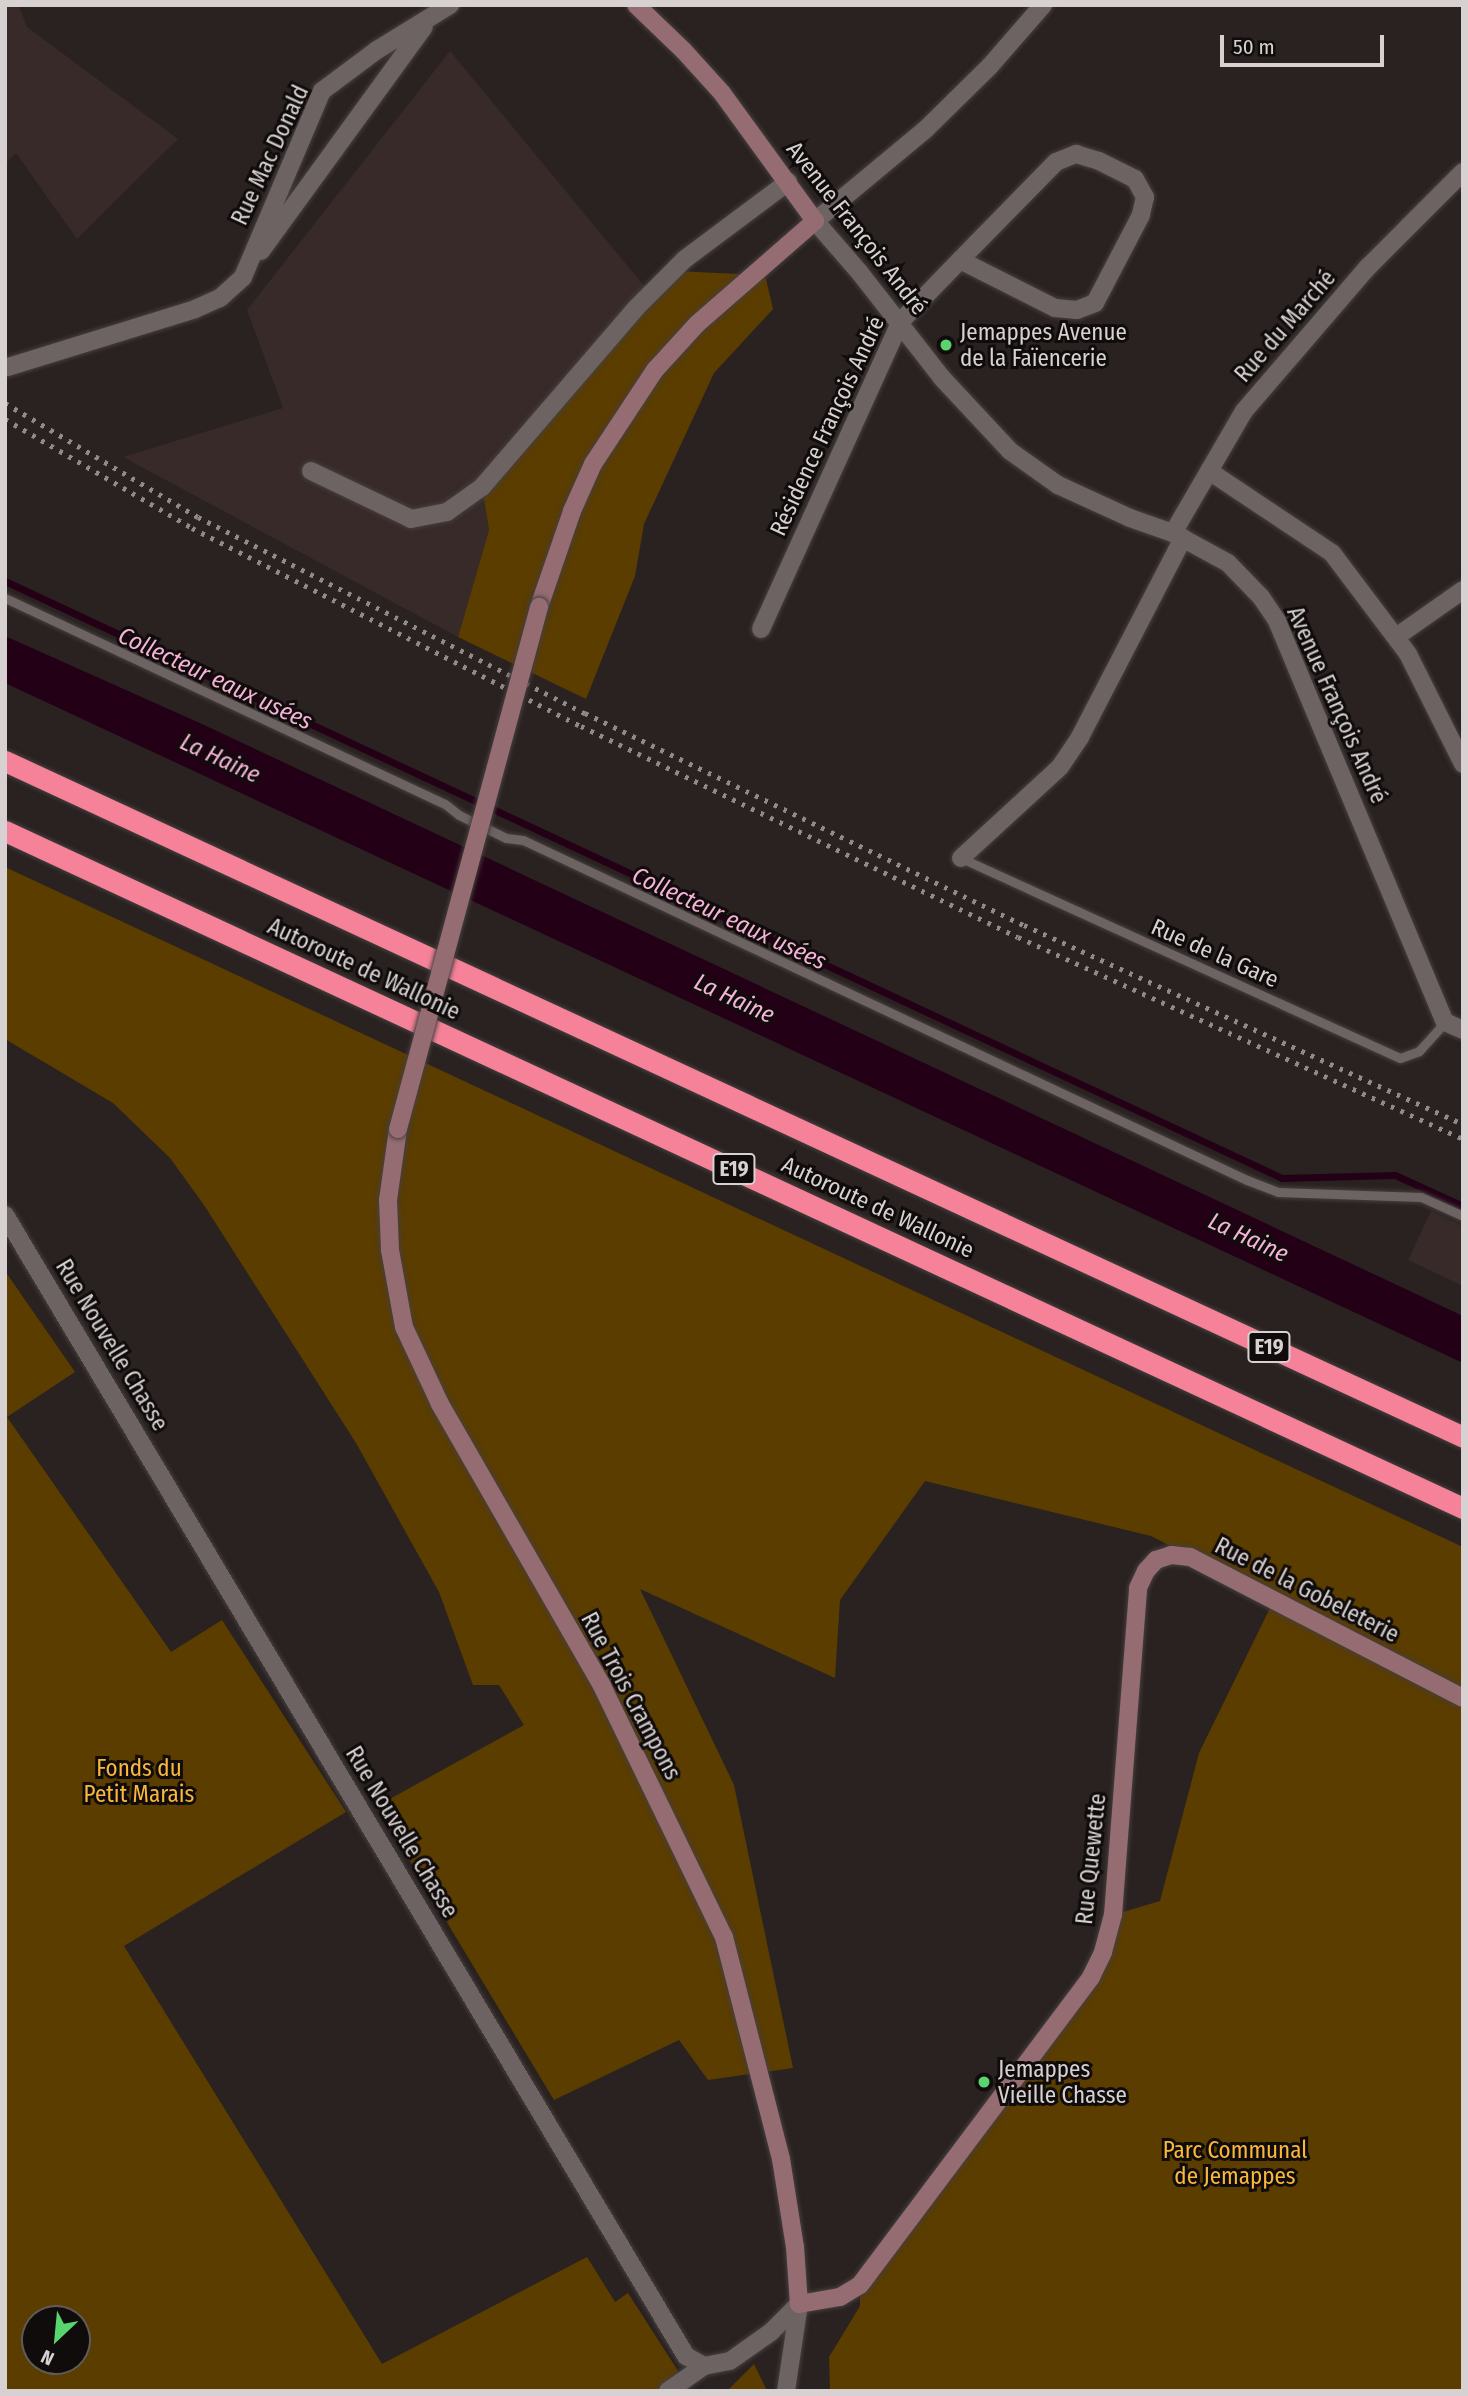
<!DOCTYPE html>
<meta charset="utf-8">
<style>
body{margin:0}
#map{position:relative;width:1468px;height:2396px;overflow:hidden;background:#292220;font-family:"Fira Sans Condensed",sans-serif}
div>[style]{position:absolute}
.built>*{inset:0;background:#382a28}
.green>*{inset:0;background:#5b3d00}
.water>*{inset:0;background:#240017}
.stream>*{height:7px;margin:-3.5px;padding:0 3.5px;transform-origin:3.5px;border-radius:3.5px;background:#240017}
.roads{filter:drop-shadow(0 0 2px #453f3e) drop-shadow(0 0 2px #453f3e)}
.lane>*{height:9px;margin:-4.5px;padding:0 4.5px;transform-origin:4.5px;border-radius:4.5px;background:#6c6362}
.street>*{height:18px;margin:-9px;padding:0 9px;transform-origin:9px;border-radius:9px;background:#6c6362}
.secondary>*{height:18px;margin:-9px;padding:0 9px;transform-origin:9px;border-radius:9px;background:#956c72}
.highway>*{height:21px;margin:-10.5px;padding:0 10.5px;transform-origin:10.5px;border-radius:10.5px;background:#f58298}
.rail>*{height:5px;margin-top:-2.5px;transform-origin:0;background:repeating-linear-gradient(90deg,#908a89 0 3.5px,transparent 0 10.5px)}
.bridges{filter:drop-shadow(0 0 2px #453f3e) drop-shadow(0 0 2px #453f3e)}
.secondary-bridge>*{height:18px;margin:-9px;padding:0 9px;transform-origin:9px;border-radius:9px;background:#956c72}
.dots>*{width:19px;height:19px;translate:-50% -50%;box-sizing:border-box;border:4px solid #100c0c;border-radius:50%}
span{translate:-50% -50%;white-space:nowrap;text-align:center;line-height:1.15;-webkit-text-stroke:6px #100c0c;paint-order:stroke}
.shield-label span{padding:2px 5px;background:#100c0c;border:2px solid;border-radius:5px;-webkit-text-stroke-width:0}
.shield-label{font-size:21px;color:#d7d2d1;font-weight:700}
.street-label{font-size:23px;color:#d7d2d1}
.poi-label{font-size:23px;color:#d7d2d1}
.left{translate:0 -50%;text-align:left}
.park-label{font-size:23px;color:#fab73b}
.water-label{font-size:24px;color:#f6b2d7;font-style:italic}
.frame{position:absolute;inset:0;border:7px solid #d7d2d1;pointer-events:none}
.north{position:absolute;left:21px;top:2305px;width:70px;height:70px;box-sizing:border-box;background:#100c0c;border:2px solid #605b5b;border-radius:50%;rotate:206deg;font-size:19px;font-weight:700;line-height:28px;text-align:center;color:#d7d2d1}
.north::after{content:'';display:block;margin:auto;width:24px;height:32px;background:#58d56f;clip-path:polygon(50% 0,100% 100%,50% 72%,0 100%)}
.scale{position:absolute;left:1220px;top:35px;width:164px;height:32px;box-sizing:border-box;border:4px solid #d7d2d1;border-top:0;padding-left:9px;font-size:21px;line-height:24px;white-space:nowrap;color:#d7d2d1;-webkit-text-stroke:5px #100c0c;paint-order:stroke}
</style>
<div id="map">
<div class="built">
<i style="clip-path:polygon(5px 5px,18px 5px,27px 27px,178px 139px,77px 239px,16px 153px,5px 164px)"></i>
<i style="clip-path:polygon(450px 51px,650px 293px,482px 487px,489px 530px,458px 637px,123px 457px,283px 408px,247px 310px)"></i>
<i style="clip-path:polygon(1431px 1211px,1463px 1226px,1463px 1286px,1408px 1260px)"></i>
</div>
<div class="green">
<i style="clip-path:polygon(673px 271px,765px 275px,773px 309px,714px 373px,644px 524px,635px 576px,586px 699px,458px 637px,489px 530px,482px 487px)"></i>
<i style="clip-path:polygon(5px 867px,1463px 1547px,1463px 1698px,1151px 1536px,925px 1481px,840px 1600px,835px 1678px,640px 1589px,734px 1785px,793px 2068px,708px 2080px,679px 2040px,554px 2100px,377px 1806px,524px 1725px,499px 1685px,473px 1685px,439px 1592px,356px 1443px,204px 1205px,170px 1158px,113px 1103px,5px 1039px)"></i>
<i style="clip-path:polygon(evenodd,5px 1271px,75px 1372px,7px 1417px,171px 1652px,222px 1620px,346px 1812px,124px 1946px,382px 2364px,587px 2257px,615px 2302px,628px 2293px,691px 2391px,5px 2391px,5px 1271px,35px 2319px,77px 2319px,77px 2361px,35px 2361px,35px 2319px)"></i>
<i style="clip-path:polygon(1273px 1602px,1463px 1703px,1463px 2391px,830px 2391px,829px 2357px,860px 2306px,860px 2285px,1091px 1977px,1113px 1915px,1160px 1901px,1199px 1753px)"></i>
<i style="clip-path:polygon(754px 2364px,767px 2391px,727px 2391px)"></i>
</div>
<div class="water">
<i style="clip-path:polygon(5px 636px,202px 724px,1463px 1316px,1463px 1363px,5px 683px)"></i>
</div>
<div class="stream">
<i style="left:5px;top:581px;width:1410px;rotate:25.06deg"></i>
<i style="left:1282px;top:1178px;width:113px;rotate:-1.5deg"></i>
<i style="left:1395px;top:1175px;width:75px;rotate:24.5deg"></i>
</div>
<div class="roads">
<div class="lane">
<i style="left:5px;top:598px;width:486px;rotate:25.1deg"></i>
<i style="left:445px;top:804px;width:18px;rotate:38deg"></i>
<i style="left:459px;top:815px;width:52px;rotate:26.1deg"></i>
<i style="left:506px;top:838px;width:17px;rotate:7deg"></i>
<i style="left:523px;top:840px;width:800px;rotate:25.16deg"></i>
<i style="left:1247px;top:1180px;width:33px;rotate:21deg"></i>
<i style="left:1278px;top:1192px;width:143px;rotate:2deg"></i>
<i style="left:1421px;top:1197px;width:46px;rotate:24.3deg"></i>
<i style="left:961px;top:858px;width:482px;rotate:24.5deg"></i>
<i style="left:1400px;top:1058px;width:20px;rotate:-20deg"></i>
<i style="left:1419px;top:1051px;width:39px;rotate:-48deg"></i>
</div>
<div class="street">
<i style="left:1043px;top:5px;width:81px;rotate:131deg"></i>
<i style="left:990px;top:66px;width:90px;rotate:135.5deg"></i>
<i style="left:926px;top:129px;width:144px;rotate:140.3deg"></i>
<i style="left:815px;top:221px;width:69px;rotate:49.1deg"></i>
<i style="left:860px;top:273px;width:133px;rotate:52deg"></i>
<i style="left:942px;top:378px;width:100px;rotate:47deg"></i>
<i style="left:1010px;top:451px;width:59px;rotate:35.3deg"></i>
<i style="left:1058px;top:485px;width:79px;rotate:24.6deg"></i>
<i style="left:1130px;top:518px;width:46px;rotate:19.2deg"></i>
<i style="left:1173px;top:533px;width:63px;rotate:28.6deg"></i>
<i style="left:1228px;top:563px;width:47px;rotate:45.9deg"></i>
<i style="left:1261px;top:597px;width:29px;rotate:56deg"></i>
<i style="left:1277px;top:621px;width:435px;rotate:67.3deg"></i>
<i style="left:1445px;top:1022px;width:20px;rotate:24deg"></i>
<i style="left:261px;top:251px;width:277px;rotate:-54deg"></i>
<i style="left:8px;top:367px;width:196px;rotate:-17.2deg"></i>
<i style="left:195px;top:309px;width:27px;rotate:-24deg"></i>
<i style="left:220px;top:298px;width:31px;rotate:-42deg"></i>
<i style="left:243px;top:277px;width:202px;rotate:-67deg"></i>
<i style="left:322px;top:91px;width:69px;rotate:-36.7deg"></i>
<i style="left:377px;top:50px;width:86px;rotate:-31.7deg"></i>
<i style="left:311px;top:471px;width:111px;rotate:25.6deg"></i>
<i style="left:411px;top:519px;width:37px;rotate:-11deg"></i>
<i style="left:447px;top:512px;width:43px;rotate:-35.5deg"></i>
<i style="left:482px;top:487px;width:236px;rotate:-49.3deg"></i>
<i style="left:636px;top:308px;width:69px;rotate:-45deg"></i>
<i style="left:685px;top:259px;width:129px;rotate:-36.8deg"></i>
<i style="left:1209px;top:471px;width:148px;rotate:33.7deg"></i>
<i style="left:1332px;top:553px;width:126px;rotate:53deg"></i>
<i style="left:1408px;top:654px;width:123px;rotate:63.4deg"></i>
<i style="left:1173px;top:533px;width:141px;rotate:-59.8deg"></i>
<i style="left:1244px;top:411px;width:189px;rotate:-49.3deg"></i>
<i style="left:1367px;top:268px;width:136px;rotate:-45deg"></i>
<i style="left:761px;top:629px;width:337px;rotate:-65.6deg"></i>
<i style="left:900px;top:322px;width:86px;rotate:-45.9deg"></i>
<i style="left:960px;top:260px;width:137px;rotate:-45.6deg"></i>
<i style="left:1056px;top:162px;width:22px;rotate:-22deg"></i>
<i style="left:1076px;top:154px;width:24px;rotate:17deg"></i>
<i style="left:1099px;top:161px;width:40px;rotate:26.6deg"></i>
<i style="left:1135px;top:179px;width:21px;rotate:61deg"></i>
<i style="left:1145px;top:197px;width:18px;rotate:103deg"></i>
<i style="left:1141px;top:215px;width:99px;rotate:117.6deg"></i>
<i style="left:1095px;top:303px;width:19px;rotate:159deg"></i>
<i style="left:1077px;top:310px;width:22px;rotate:-175deg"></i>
<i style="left:1055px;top:308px;width:106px;rotate:-153.2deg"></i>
<i style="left:1396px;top:637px;width:82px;rotate:-35deg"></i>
<i style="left:961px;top:858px;width:134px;rotate:-42.6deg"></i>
<i style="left:1060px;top:767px;width:36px;rotate:-56deg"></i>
<i style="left:1080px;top:737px;width:224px;rotate:-62.6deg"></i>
<i style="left:5px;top:1215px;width:1329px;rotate:59.17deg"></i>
<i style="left:686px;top:2356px;width:21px;rotate:29deg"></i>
<i style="left:704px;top:2366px;width:26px;rotate:-11deg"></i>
<i style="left:730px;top:2361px;width:50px;rotate:-35.3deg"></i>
<i style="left:771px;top:2332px;width:40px;rotate:-45deg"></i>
<i style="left:668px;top:2391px;width:44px;rotate:-34.8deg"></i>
<i style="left:786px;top:2391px;width:88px;rotate:-81.5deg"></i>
</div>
<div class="secondary">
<i style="left:539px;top:607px;width:102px;rotate:-71deg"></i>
<i style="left:572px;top:511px;width:51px;rotate:-65.9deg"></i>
<i style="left:593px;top:464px;width:113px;rotate:-56.6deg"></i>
<i style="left:655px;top:370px;width:62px;rotate:-47.6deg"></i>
<i style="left:697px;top:324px;width:157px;rotate:-41.1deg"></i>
<i style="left:815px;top:221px;width:158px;rotate:-126deg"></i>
<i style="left:722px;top:93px;width:58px;rotate:-132.2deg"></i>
<i style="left:683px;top:50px;width:65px;rotate:-136.2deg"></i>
<i style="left:398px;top:1129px;width:72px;rotate:98deg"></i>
<i style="left:388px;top:1200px;width:50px;rotate:87.7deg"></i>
<i style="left:390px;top:1250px;width:78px;rotate:79.7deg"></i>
<i style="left:404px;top:1327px;width:85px;rotate:64.9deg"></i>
<i style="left:440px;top:1404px;width:325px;rotate:60.1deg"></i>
<i style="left:602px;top:1686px;width:279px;rotate:64.1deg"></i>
<i style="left:724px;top:1937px;width:229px;rotate:75.6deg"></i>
<i style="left:781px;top:2159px;width:89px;rotate:81deg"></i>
<i style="left:795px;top:2247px;width:57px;rotate:86deg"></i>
<i style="left:799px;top:2304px;width:42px;rotate:-9.7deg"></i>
<i style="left:840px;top:2297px;width:23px;rotate:-31deg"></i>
<i style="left:860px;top:2285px;width:385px;rotate:-53.1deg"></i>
<i style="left:1091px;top:1977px;width:28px;rotate:-64deg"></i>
<i style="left:1103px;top:1952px;width:38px;rotate:-75deg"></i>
<i style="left:1113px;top:1915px;width:328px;rotate:-85.6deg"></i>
<i style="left:1138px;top:1588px;width:19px;rotate:-65deg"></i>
<i style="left:1146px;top:1571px;width:15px;rotate:-48deg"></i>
<i style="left:1156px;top:1560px;width:16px;rotate:-18deg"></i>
<i style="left:1171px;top:1555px;width:19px;rotate:6deg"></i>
<i style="left:1190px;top:1557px;width:307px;rotate:27.3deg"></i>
</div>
<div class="highway">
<i style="left:5px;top:761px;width:1607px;rotate:24.87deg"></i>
<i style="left:5px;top:831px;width:1608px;rotate:24.91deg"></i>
</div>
</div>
<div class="rail">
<i style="left:5px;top:403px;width:224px;rotate:30.6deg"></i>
<i style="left:198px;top:517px;width:434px;rotate:26.9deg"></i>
<i style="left:585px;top:713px;width:488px;rotate:25.8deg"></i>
<i style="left:1024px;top:925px;width:482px;rotate:24.4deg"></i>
<i style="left:5px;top:419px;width:216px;rotate:30.2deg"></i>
<i style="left:192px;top:528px;width:436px;rotate:27deg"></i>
<i style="left:581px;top:726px;width:485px;rotate:25.8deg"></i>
<i style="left:1018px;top:937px;width:489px;rotate:24.4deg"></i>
</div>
<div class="bridges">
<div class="secondary-bridge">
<i style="left:398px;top:1129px;width:541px;rotate:-74.88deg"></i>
</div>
</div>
<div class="dots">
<i style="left:946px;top:345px;background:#58d56f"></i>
<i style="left:984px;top:2082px;background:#58d56f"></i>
</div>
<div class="shield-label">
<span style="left:734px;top:1169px">E19</span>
<span style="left:1269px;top:1347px">E19</span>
</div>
<div class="street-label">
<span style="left:270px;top:155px;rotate:-65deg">Rue Mac Donald</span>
<span style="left:857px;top:228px;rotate:52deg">Avenue François André</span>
<span style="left:1285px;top:326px;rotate:-49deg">Rue du Marché</span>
<span style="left:827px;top:426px;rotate:-65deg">Résidence François André</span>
<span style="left:1337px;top:705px;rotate:66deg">Avenue François André</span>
<span style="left:1215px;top:953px;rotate:24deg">Rue de la Gare</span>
<span style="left:364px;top:969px;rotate:25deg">Autoroute de Wallonie</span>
<span style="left:878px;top:1207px;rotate:25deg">Autoroute de Wallonie</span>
<span style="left:112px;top:1345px;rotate:59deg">Rue Nouvelle Chasse</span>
<span style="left:1307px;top:1590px;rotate:27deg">Rue de la Gobeleterie</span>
<span style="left:631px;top:1696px;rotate:62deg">Rue Trois Crampons</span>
<span style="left:402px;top:1832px;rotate:59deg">Rue Nouvelle Chasse</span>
<span style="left:1091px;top:1859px;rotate:-84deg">Rue Quewette</span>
</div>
<div class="poi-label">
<span class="left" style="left:960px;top:345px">Jemappes Avenue<br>de la Faïencerie</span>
<span class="left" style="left:998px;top:2082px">Jemappes<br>Vieille Chasse</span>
</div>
<div class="park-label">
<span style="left:139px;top:1781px">Fonds du<br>Petit Marais</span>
<span style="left:1235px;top:2163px">Parc Communal<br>de Jemappes</span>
</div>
<div class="water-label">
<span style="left:215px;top:679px;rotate:25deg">Collecteur eaux usées</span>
<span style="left:220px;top:759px;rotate:25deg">La Haine</span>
<span style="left:729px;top:919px;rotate:25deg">Collecteur eaux usées</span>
<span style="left:734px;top:999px;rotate:25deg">La Haine</span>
<span style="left:1248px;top:1238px;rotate:25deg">La Haine</span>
</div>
<div class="frame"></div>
<div class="north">N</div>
<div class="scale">50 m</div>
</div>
